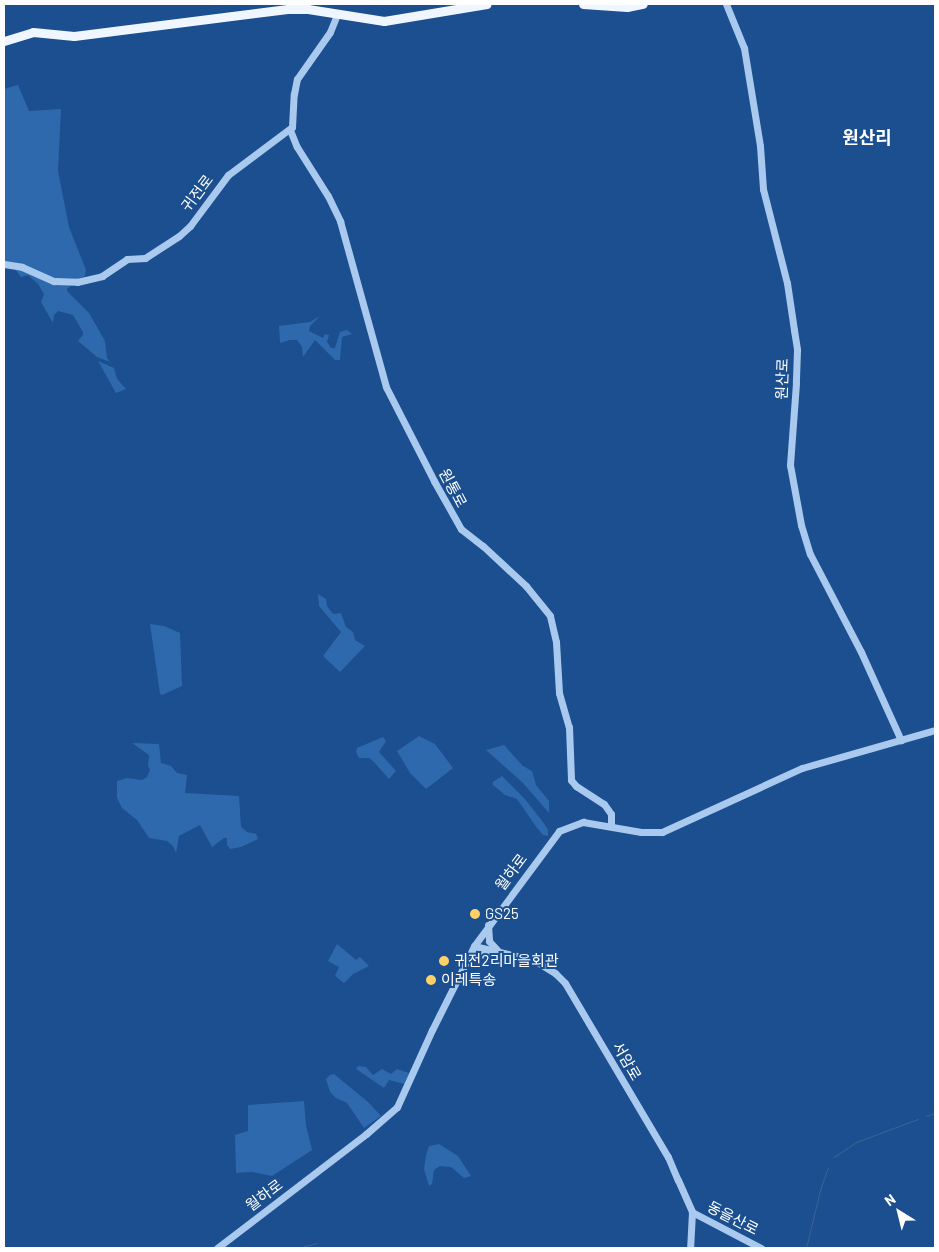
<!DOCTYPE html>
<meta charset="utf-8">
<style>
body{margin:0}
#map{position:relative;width:939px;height:1252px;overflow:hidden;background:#1b4f8f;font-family:Barlow,"Noto Sans KR",sans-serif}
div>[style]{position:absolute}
.green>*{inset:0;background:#2e69ad}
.stream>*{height:1px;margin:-0.5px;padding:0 0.5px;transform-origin:0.5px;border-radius:0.5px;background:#3c6290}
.minor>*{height:7px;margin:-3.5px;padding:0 3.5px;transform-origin:3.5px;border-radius:3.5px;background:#a9c9ee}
.major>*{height:9px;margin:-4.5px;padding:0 4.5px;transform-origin:4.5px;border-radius:4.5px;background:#f0f6ff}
.dots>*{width:14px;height:14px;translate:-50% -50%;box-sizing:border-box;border:2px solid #1b4f8f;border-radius:50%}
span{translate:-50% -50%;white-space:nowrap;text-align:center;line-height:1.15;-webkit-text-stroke:4px #1b4f8f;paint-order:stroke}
.street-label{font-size:15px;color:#fff}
.poi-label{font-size:15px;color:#fff}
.left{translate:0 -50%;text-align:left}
.quarter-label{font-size:18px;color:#fff;font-weight:700}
.frame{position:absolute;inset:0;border:5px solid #fff;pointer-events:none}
.north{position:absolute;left:874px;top:1187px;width:50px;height:50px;-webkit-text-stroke:4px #1b4f8f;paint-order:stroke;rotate:324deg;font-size:14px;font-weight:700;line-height:20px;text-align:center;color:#fff}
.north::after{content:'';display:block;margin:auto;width:18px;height:22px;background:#fff;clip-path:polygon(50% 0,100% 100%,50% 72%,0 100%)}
</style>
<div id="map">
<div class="green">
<i style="clip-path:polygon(18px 85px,29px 111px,61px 109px,58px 171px,69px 227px,86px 270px,85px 276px,78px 279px,55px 280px,4px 261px,4px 89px)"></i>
<i style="clip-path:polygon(14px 268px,73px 284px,67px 289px,67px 291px,89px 313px,105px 341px,107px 358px,110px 362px,97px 357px,78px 341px,83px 335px,83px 332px,73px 315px,58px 311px,54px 315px,53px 323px,41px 302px,44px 294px,38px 284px,28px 275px,21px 277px)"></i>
<i style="clip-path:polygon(320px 316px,310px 326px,309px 331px,323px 338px,325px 334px,329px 335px,327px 342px,331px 348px,335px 348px,340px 332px,347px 330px,351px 333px,352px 334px,342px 337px,340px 360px,335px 360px,315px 340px,303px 357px,302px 347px,297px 340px,290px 340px,280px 343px,279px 326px,310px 322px)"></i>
<i style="clip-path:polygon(98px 361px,114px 368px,117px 379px,126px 389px,116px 393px)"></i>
<i style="clip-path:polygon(318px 594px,326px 599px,327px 606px,333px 614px,341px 613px,346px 627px,353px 632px,355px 640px,365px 646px,340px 672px,323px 656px,341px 632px,319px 606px)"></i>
<i style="clip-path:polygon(150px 624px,164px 626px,180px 633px,182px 686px,162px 695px,160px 694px)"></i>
<i style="clip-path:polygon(419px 736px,435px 744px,453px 768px,426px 789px,410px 773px,397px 751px)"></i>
<i style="clip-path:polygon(383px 737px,386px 741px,379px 752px,396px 771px,389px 779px,374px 762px,369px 758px,359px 758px,356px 752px,357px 748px)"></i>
<i style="clip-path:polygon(132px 743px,159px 744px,161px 763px,171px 766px,177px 773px,187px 775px,185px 793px,239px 796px,241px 827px,247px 832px,256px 834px,258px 839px,241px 847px,230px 849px,227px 845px,227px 838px,224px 838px,212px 847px,200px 825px,179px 836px,176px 853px,173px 846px,167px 841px,149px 838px,137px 820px,122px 808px,117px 798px,117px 781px,127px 778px,142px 780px,147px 777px,150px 770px,148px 766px,149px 755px)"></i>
<i style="clip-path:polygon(504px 745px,523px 766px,532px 771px,536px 785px,549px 801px,549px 813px,523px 783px,486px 750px)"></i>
<i style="clip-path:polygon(502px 776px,524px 798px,543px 822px,548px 830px,548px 836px,543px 835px,537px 828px,517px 799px,505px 795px,493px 785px,493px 782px)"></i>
<i style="clip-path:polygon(337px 944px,356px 960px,360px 957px,369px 966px,353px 974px,344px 983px,335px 976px,339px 967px,328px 961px)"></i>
<i style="clip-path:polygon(358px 1066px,366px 1067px,373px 1075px,382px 1069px,391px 1074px,397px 1069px,409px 1073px,404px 1084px,389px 1080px,384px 1088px,356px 1069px)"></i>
<i style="clip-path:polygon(334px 1074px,368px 1102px,381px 1116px,364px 1128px,347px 1103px,336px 1098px,330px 1092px,326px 1079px,330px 1075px)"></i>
<i style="clip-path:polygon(304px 1101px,306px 1125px,312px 1150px,272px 1176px,252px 1172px,236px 1173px,235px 1135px,248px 1131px,248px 1105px)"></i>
<i style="clip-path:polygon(439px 1144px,458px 1156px,471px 1176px,464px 1178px,451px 1167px,440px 1166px,434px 1170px,432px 1184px,429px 1186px,424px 1169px,426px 1155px,429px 1146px)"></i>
</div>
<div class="stream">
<i style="left:926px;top:1116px;width:9px;rotate:-18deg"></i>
<i style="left:834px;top:1157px;width:27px;rotate:-34deg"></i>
<i style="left:856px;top:1142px;width:66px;rotate:-20.4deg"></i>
<i style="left:298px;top:1248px;width:20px;rotate:-15deg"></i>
<i style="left:806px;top:1248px;width:60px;rotate:-76.4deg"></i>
<i style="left:820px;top:1190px;width:24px;rotate:-71deg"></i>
</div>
<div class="minor">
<i style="left:726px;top:4px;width:48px;rotate:67.8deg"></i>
<i style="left:744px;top:48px;width:99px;rotate:80.7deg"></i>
<i style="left:760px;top:146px;width:43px;rotate:86deg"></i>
<i style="left:763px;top:189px;width:97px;rotate:75.7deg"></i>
<i style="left:787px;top:283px;width:48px;rotate:81.5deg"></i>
<i style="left:794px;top:330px;width:20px;rotate:81deg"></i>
<i style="left:797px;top:350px;width:33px;rotate:92deg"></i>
<i style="left:796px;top:383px;width:82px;rotate:94.2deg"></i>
<i style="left:790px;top:465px;width:61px;rotate:79.6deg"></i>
<i style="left:801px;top:525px;width:30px;rotate:73deg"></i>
<i style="left:810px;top:554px;width:110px;rotate:62.5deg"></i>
<i style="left:861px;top:652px;width:97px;rotate:65.6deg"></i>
<i style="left:290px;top:130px;width:18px;rotate:68deg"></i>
<i style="left:297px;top:147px;width:58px;rotate:57.7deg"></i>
<i style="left:328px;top:196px;width:28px;rotate:64deg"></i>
<i style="left:340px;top:221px;width:172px;rotate:74.5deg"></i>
<i style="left:386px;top:387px;width:106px;rotate:62.9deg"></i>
<i style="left:434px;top:481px;width:55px;rotate:60.6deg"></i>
<i style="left:461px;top:529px;width:28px;rotate:38deg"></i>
<i style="left:483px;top:546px;width:59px;rotate:42.9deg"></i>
<i style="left:526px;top:586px;width:38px;rotate:51deg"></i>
<i style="left:550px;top:616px;width:27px;rotate:77deg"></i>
<i style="left:556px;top:642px;width:51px;rotate:86.6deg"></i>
<i style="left:559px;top:693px;width:35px;rotate:74deg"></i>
<i style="left:569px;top:727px;width:53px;rotate:87.8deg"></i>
<i style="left:571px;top:780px;width:8px;rotate:50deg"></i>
<i style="left:576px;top:786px;width:33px;rotate:33deg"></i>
<i style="left:604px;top:804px;width:12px;rotate:55deg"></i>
<i style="left:611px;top:814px;width:12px;rotate:90deg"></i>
<i style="left:4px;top:264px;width:18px;rotate:9deg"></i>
<i style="left:22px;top:267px;width:35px;rotate:24deg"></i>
<i style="left:54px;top:281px;width:23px;rotate:2deg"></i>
<i style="left:77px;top:282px;width:26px;rotate:-13deg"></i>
<i style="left:102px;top:276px;width:30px;rotate:-34deg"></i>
<i style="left:127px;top:259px;width:18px;rotate:-3deg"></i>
<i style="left:145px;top:258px;width:40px;rotate:-32.9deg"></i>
<i style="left:179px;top:236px;width:15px;rotate:-42deg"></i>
<i style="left:190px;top:226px;width:64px;rotate:-53.3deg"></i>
<i style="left:228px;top:175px;width:80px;rotate:-36.9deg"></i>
<i style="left:292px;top:127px;width:33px;rotate:-87deg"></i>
<i style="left:294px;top:94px;width:15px;rotate:-79deg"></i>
<i style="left:297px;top:79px;width:57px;rotate:-54.9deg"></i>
<i style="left:330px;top:32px;width:18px;rotate:-68deg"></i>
<i style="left:488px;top:925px;width:16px;rotate:86deg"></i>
<i style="left:489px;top:941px;width:13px;rotate:48deg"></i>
<i style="left:474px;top:946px;width:62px;rotate:13.1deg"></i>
<i style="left:534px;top:960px;width:25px;rotate:32deg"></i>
<i style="left:555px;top:973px;width:14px;rotate:45deg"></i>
<i style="left:565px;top:983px;width:202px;rotate:59.4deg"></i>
<i style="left:668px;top:1157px;width:25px;rotate:67deg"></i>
<i style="left:678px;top:1180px;width:35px;rotate:66deg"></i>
<i style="left:692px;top:1212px;width:36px;rotate:93deg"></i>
<i style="left:466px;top:962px;width:13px;rotate:-32deg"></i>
<i style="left:477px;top:955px;width:18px;rotate:-9deg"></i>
<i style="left:692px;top:1212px;width:78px;rotate:27.6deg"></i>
<i style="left:217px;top:1248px;width:188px;rotate:-37.4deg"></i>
<i style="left:366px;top:1134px;width:41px;rotate:-41.1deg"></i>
<i style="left:397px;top:1107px;width:85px;rotate:-65.6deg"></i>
<i style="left:432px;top:1030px;width:94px;rotate:-63.4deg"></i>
<i style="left:474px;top:946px;width:143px;rotate:-53.5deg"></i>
<i style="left:559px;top:831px;width:26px;rotate:-21deg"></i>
<i style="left:583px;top:822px;width:59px;rotate:9.8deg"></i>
<i style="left:641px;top:832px;width:21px"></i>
<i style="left:662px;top:832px;width:154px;rotate:-24.6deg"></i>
<i style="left:802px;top:768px;width:138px;rotate:-15.9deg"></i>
</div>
<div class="major">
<i style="left:583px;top:4px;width:44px;rotate:3.9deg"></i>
<i style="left:627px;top:7px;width:16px;rotate:-11deg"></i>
<i style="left:4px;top:41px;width:30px;rotate:-17deg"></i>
<i style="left:33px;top:32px;width:41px;rotate:5.6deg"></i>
<i style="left:74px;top:36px;width:217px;rotate:-7.2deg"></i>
<i style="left:289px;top:9px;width:19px"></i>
<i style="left:308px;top:9px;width:77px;rotate:9deg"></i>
<i style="left:384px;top:21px;width:104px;rotate:-9.4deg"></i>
</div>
<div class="dots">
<i style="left:475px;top:914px;background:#ffd166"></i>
<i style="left:444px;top:961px;background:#ffd166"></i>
<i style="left:431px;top:980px;background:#ffd166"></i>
</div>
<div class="street-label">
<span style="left:197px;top:193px;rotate:-53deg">귀전로</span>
<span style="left:782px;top:379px;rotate:-88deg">원산로</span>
<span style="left:453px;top:488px;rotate:62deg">원통로</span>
<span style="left:511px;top:872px;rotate:-53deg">월하로</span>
<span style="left:627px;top:1061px;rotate:60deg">서암로</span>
<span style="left:264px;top:1195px;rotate:-37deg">월하로</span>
<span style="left:733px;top:1218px;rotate:27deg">동을산로</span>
</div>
<div class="poi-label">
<span class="left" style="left:485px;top:914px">GS25</span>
<span class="left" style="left:454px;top:961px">귀전2리마을회관</span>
<span class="left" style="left:441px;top:980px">이레특송</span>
</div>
<div class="quarter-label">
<span style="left:867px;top:137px">원산리</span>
</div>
<div class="frame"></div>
<div class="north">N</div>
</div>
